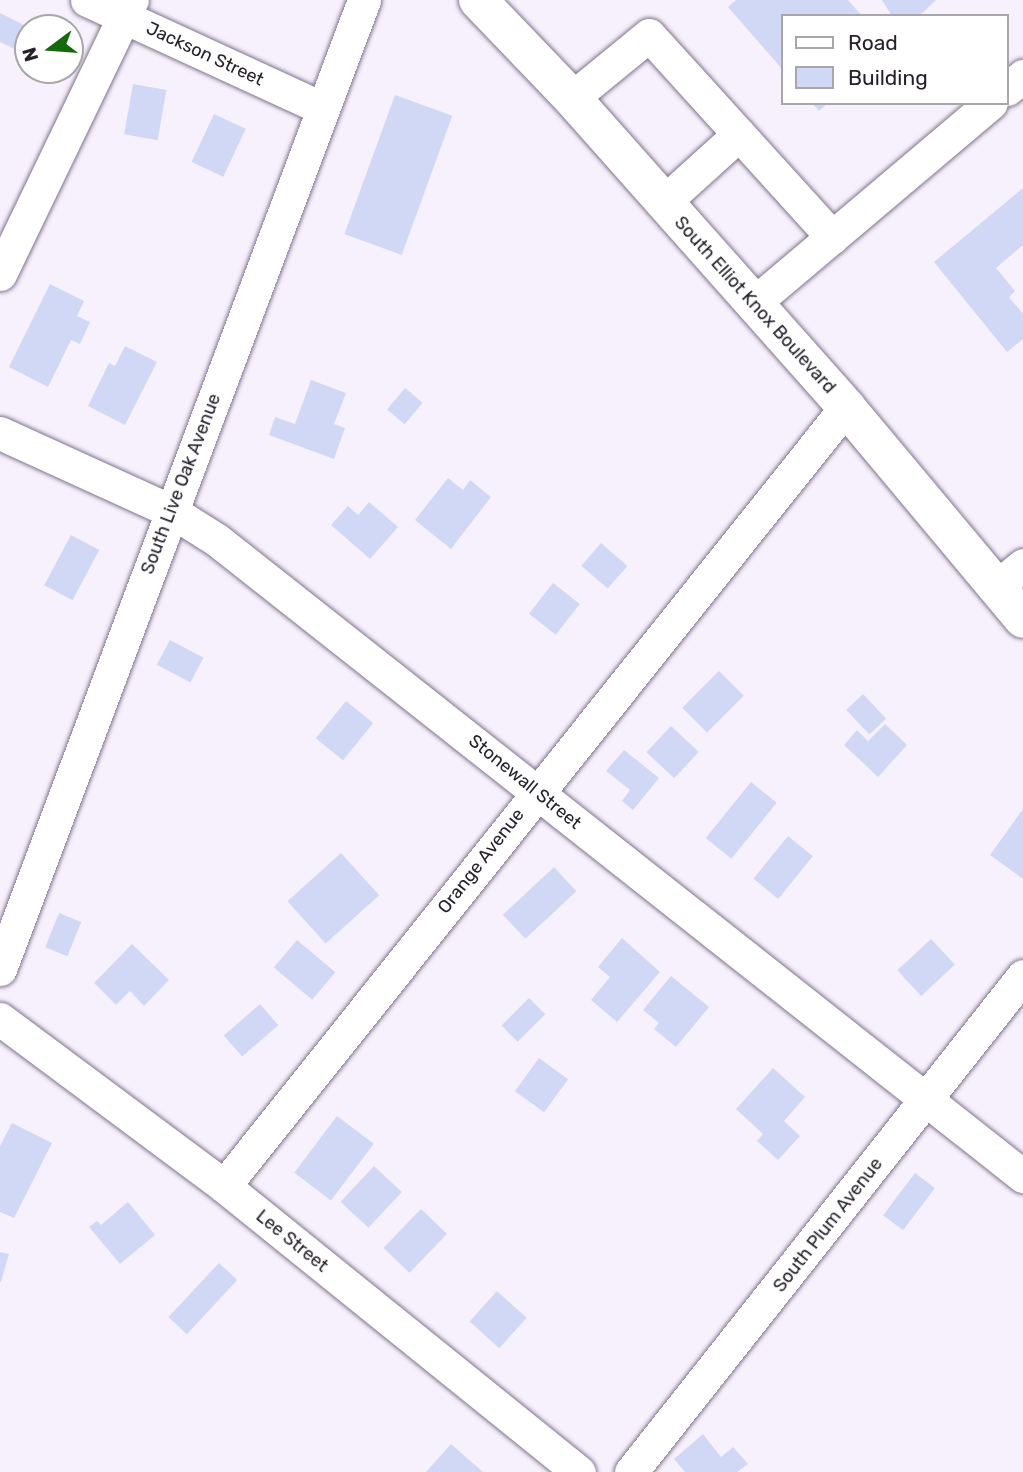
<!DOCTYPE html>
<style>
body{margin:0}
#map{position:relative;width:1023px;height:1472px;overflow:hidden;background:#f7f1fd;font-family:Rubik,sans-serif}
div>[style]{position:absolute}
.building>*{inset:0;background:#d0d8f5;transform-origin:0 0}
.roads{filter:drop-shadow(0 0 2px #80738d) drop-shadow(0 0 2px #80738d)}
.minor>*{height:33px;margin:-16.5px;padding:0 16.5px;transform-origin:16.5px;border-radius:16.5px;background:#fff}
.major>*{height:38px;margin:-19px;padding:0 19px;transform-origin:19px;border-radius:19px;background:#fff}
span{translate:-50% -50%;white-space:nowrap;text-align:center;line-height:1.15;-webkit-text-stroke:6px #fff;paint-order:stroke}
.street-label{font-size:18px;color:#25202a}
.legend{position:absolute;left:781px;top:14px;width:228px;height:91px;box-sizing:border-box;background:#fff;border:2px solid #a8a6aa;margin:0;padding:9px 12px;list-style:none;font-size:21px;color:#25202a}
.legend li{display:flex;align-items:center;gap:14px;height:35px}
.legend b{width:35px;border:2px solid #a8a6aa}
.north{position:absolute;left:14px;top:14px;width:70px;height:70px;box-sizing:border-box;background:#fff;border:2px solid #a8a6aa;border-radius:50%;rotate:254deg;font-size:19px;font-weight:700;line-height:28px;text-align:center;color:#25202a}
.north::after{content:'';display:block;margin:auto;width:24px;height:32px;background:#15690d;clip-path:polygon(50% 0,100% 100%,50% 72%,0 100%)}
</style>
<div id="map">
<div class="building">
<i style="clip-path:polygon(736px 0,848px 0,862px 16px,783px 16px,783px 70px,728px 7px)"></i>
<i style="clip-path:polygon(882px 0,936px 0,919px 16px,892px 16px)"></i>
<i style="clip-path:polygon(0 13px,28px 27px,19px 51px,0 42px)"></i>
<i style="left:133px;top:84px;width:34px;height:51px;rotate:10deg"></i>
<i style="left:395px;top:95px;width:61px;height:148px;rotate:20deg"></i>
<i style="clip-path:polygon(812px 103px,828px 103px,819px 111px)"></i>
<i style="left:214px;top:114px;width:35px;height:53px;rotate:25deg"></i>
<i style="clip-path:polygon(1023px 188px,1023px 245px,996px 268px,1015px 291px,1009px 297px,1023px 314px,1023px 339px,1007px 352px,934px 262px)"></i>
<i style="clip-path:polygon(50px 284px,84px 301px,77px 316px,90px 322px,80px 344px,71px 340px,48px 387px,9px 367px)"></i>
<i style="clip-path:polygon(125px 346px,157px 362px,125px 425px,88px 406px,109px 363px,115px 366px)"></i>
<i style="clip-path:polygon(311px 380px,346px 393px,334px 424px,345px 428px,334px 459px,269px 435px,275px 417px,295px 424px)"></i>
<i style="left:405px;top:388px;width:23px;height:28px;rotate:40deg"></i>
<i style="clip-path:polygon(448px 478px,463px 490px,470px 480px,491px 497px,451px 549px,415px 520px)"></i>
<i style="clip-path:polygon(369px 502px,398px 527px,370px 559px,331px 525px,348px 506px,358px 515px)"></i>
<i style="left:71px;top:535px;width:32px;height:57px;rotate:28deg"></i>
<i style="left:601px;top:543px;width:35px;height:30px;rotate:41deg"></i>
<i style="left:553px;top:583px;width:34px;height:39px;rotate:38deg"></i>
<i style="left:170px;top:640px;width:38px;height:28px;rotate:28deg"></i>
<i style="left:719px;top:671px;width:35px;height:52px;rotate:45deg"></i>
<i style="left:863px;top:694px;width:34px;height:23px;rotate:47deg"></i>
<i style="left:346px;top:701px;width:35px;height:48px;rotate:39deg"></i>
<i style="clip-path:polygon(885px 724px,907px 745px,878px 777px,844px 745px,857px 730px,868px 741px)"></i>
<i style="left:671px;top:726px;width:38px;height:36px;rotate:43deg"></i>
<i style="clip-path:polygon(624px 750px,659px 778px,633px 810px,622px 801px,630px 790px,606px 771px)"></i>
<i style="left:751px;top:782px;width:33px;height:72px;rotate:39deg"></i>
<i style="clip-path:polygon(1023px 809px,1023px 879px,990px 855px)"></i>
<i style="left:788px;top:836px;width:32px;height:55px;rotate:39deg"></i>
<i style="left:341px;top:853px;width:57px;height:72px;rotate:48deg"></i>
<i style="left:554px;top:867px;width:33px;height:70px;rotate:47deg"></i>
<i style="left:59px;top:913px;width:24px;height:37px;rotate:22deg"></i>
<i style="clip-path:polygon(622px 938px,660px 972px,617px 1022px,591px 1000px,610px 977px,598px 967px)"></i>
<i style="left:931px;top:939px;width:35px;height:46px;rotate:47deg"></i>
<i style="left:297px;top:940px;width:50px;height:36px;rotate:40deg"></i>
<i style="clip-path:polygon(132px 944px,169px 980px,144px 1006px,130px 991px,116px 1005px,94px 983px)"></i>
<i style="clip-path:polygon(671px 976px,709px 1007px,676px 1047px,654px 1029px,659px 1023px,643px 1010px)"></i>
<i style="left:529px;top:998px;width:23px;height:39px;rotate:45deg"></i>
<i style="left:260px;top:1004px;width:28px;height:48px;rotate:49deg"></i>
<i style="left:539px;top:1058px;width:36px;height:41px;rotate:36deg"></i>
<i style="clip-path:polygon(773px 1068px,805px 1097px,784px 1121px,800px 1136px,778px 1160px,757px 1141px,763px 1134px,736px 1109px)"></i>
<i style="left:337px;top:1116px;width:46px;height:71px;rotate:37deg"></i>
<i style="clip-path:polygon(12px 1123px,52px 1143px,14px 1218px,0 1212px,0 1146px)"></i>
<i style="left:374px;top:1166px;width:38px;height:49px;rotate:43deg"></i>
<i style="left:915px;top:1173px;width:25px;height:53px;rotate:37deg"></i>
<i style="clip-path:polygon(128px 1202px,155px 1235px,120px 1264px,89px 1227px,97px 1221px,101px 1225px)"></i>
<i style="left:421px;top:1209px;width:36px;height:54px;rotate:44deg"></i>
<i style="clip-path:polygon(0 1252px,9px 1254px,1px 1282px,0 1282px)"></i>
<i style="left:219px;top:1263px;width:25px;height:74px;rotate:43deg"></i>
<i style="left:497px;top:1291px;width:40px;height:41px;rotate:42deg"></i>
<i style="clip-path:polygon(703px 1434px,721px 1457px,733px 1447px,748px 1464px,737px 1472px,685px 1472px,674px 1459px)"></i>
<i style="clip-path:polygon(451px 1444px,483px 1472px,426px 1472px)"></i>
</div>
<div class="roads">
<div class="minor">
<i style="left:87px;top:0;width:259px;rotate:24.7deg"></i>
<i style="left:1007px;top:89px;width:21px;rotate:-39deg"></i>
<i style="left:572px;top:98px;width:99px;rotate:-39.3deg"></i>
<i style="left:649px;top:35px;width:273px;rotate:47.8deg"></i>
<i style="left:664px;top:202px;width:101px;rotate:-42.2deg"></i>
<i style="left:0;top:274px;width:304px;rotate:-64.3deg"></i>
<i style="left:754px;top:303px;width:310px;rotate:-40.2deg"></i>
<i style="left:0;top:433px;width:188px;rotate:24.5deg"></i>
<i style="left:171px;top:511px;width:54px;rotate:32.2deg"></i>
<i style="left:217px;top:540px;width:1027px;rotate:38.28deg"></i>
<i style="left:996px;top:587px;width:35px;rotate:-39deg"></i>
<i style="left:0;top:969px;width:1035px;rotate:-69.41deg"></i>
<i style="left:0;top:1019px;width:279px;rotate:36.7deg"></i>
<i style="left:224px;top:1186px;width:456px;rotate:38.9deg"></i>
<i style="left:224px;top:1186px;width:997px;rotate:-51.39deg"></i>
<i style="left:631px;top:1472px;width:632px;rotate:-51.68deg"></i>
</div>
<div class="major">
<i style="left:478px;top:0;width:136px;rotate:46.2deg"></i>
<i style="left:572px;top:98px;width:413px;rotate:48.4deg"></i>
<i style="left:846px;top:407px;width:276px;rotate:50.1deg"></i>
</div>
</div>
<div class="street-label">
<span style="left:205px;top:54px;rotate:25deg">Jackson Street</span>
<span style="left:755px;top:305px;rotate:48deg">South Elliot Knox Boulevard</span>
<span style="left:181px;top:484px;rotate:-69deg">South Live Oak Avenue</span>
<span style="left:525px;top:782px;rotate:39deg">Stonewall Street</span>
<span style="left:481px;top:861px;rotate:-52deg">Orange Avenue</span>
<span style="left:828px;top:1225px;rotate:-52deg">South Plum Avenue</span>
<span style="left:292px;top:1241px;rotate:39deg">Lee Street</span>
</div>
<ul class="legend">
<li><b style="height:9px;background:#fff"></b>Road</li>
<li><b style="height:19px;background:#d0d8f5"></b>Building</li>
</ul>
<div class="north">N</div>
</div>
